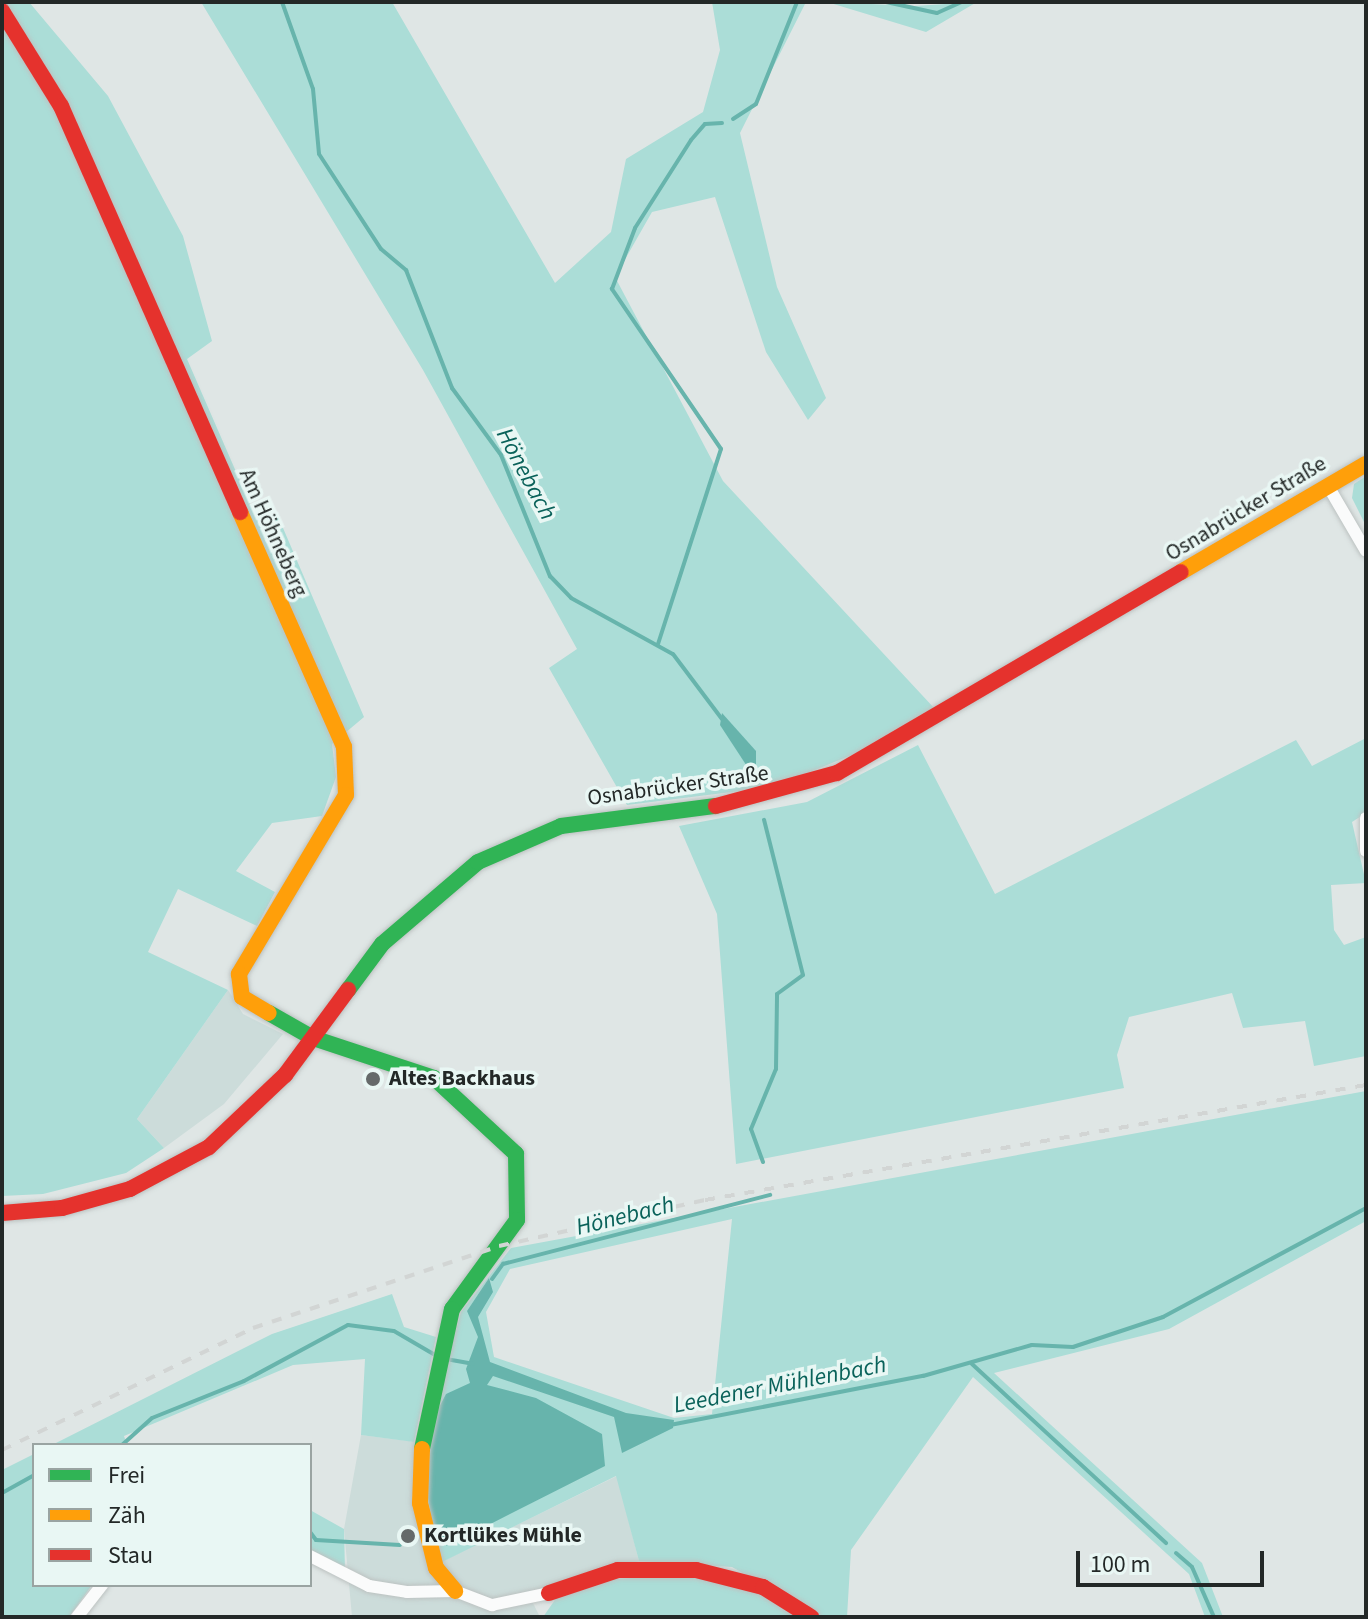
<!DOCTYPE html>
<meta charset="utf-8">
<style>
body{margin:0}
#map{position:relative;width:1368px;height:1619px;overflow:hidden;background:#dfe6e5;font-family:"Source Sans 3",sans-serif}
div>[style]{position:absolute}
.built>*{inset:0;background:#ccdcda}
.green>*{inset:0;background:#abddd7}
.water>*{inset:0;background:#67b4ac}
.stream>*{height:4px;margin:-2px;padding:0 2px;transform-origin:2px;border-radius:2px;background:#67b4ac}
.roads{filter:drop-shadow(0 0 2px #bcc2c1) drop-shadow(0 0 2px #bcc2c1)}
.street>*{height:12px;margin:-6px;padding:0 6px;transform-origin:6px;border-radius:6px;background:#fafbfb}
.fast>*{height:16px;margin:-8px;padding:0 8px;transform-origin:8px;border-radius:8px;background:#30b455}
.slow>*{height:16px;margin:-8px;padding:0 8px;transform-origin:8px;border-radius:8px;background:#ff9f0a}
.jam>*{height:16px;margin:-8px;padding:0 8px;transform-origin:8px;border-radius:8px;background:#e5322d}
.rail>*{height:4px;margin-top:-2px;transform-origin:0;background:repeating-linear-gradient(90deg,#d2d5d4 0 10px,transparent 0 20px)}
.dots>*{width:22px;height:22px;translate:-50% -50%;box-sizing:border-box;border:4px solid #e9f7f4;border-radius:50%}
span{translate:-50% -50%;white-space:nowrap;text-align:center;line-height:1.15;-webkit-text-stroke:7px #e9f7f4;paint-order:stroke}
.street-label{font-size:22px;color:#232827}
.poi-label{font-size:22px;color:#232827;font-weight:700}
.left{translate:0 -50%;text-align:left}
.water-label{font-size:24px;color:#0a625a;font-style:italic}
.frame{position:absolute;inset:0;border:4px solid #232827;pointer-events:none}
.legend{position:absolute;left:32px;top:1443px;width:280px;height:144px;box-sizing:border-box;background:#e9f7f4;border:2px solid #9aa4a2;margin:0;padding:10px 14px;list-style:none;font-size:24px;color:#232827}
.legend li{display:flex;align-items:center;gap:16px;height:40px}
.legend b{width:40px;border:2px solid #9aa4a2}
.scale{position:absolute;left:1076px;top:1551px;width:188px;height:36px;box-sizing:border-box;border:4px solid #232827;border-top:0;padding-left:10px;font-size:24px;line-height:28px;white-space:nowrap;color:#232827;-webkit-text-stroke:6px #e9f7f4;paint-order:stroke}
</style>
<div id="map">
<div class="built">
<i style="clip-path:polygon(228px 990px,243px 1014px,283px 1034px,224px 1104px,164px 1148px,137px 1119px)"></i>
<i style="clip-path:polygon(361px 1435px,425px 1443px,441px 1562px,617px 1476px,639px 1561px,530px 1597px,540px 1617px,352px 1617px,344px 1529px)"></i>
</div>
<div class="green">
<i style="clip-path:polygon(2px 2px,29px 2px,108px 96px,183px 236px,212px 341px,187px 359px,257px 520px,277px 514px,364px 717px,332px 744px,336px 777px,322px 816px,272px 823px,236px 871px,275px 892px,257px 926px,178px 889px,148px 952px,228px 990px,137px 1119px,164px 1148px,126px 1173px,43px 1194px,2px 1196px)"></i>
<i style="clip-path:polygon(201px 2px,392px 2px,555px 283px,611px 232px,626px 159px,703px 112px,720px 50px,712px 2px,806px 2px,740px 133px,777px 287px,826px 398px,808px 420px,766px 352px,715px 197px,652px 212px,615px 277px,723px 481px,935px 709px,864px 750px,773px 787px,627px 805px,549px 668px,577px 649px,423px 370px)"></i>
<i style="clip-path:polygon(827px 2px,915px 6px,977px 2px,926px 32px)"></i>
<i style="clip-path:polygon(1366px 476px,1366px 526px,1352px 498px,1354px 484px)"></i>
<i style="clip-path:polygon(1366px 738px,1366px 813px,1352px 822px,1366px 883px,1331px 885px,1334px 930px,1344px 945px,1366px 937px,1366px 1056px,1314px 1066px,1305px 1021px,1243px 1028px,1232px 993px,1129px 1017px,1117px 1055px,1124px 1088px,736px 1164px,717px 914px,679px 826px,807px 802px,918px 745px,995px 894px,1296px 740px,1312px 766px)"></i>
<i style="clip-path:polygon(evenodd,1366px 1091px,1366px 1221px,1169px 1329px,994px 1373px,1202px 1563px,1223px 1617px,1205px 1617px,1189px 1574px,973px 1377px,851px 1550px,847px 1617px,821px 1617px,732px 1567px,639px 1561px,616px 1476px,440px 1563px,427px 1506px,425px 1443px,461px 1312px,511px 1248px,1366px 1091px,732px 1219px,712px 1414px,674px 1418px,494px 1357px,486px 1312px,510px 1269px,732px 1219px)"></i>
<i style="clip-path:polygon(392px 1294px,404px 1327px,436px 1337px,414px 1442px,361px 1435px,365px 1359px,293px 1365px,124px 1436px,127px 1445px,52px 1445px,272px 1334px)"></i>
<i style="clip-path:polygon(34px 1454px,34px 1585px,92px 1585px,69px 1617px,2px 1617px,2px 1470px)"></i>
<i style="clip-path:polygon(310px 1510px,344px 1529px,345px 1572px,310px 1549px)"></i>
<i style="clip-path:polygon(682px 1574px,760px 1593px,796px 1617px,543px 1617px,557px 1597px,604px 1580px)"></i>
</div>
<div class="water">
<i style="clip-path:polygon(722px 713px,756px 751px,756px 780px,720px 725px)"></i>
<i style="clip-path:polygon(489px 1278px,493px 1292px,478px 1317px,490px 1362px,626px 1413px,674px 1420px,673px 1428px,622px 1453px,614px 1417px,493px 1376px,487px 1385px,536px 1398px,602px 1434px,605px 1466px,447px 1546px,433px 1527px,427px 1492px,433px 1419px,446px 1394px,470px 1383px,466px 1369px,478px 1337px,467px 1311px)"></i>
</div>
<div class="stream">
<i style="left:282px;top:2px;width:92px;rotate:70.4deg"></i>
<i style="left:313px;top:89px;width:65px;rotate:84.7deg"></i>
<i style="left:319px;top:154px;width:113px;rotate:56.9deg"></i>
<i style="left:381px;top:249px;width:33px;rotate:40deg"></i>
<i style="left:406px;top:270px;width:127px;rotate:68.7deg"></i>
<i style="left:452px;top:388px;width:83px;rotate:53.8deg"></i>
<i style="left:501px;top:455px;width:131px;rotate:68deg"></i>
<i style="left:550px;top:576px;width:30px;rotate:46deg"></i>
<i style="left:571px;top:598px;width:116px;rotate:28.8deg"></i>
<i style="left:673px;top:654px;width:81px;rotate:53deg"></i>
<i style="left:886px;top:2px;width:52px;rotate:12.2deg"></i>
<i style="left:937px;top:13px;width:27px;rotate:-24deg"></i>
<i style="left:733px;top:119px;width:27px;rotate:-33deg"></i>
<i style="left:756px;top:104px;width:110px;rotate:-68.1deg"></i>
<i style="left:658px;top:644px;width:205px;rotate:-72.1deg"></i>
<i style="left:721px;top:449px;width:194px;rotate:-124.3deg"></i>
<i style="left:612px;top:289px;width:65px;rotate:-69.3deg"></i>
<i style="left:635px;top:228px;width:104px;rotate:-57.5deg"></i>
<i style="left:691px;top:140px;width:21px;rotate:-49deg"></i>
<i style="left:705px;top:124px;width:17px;rotate:-3deg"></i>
<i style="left:763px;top:1162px;width:35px;rotate:-110deg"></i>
<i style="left:751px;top:1129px;width:65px;rotate:-67.4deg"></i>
<i style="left:776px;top:1069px;width:75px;rotate:-89.2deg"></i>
<i style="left:777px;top:994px;width:32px;rotate:-36deg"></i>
<i style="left:803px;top:975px;width:160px;rotate:-104.1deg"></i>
<i style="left:492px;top:1279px;width:19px;rotate:-54deg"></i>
<i style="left:503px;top:1264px;width:276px;rotate:-14.5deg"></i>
<i style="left:446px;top:1359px;width:27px;rotate:10deg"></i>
<i style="left:972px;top:1364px;width:264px;rotate:42.7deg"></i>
<i style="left:670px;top:1425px;width:258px;rotate:-11deg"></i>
<i style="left:923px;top:1376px;width:113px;rotate:-15.9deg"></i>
<i style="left:1032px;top:1345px;width:41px;rotate:2.8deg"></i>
<i style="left:1073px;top:1347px;width:95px;rotate:-18.4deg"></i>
<i style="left:1163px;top:1317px;width:230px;rotate:-28.2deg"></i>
<i style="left:122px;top:1445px;width:40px;rotate:-42deg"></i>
<i style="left:152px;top:1418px;width:99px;rotate:-21.9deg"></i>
<i style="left:244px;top:1381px;width:118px;rotate:-28.3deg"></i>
<i style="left:348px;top:1325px;width:46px;rotate:7.4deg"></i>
<i style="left:394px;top:1331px;width:50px;rotate:30.2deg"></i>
<i style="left:2px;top:1493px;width:37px;rotate:-29deg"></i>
<i style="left:310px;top:1532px;width:10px;rotate:53deg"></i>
<i style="left:316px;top:1540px;width:84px;rotate:3.4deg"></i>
<i style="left:1176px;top:1553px;width:21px;rotate:41deg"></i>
<i style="left:1192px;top:1567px;width:55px;rotate:66.3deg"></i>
</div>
<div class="roads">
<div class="street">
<i style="left:1328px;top:486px;width:75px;rotate:59.7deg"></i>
<i style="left:1366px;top:818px;width:33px;rotate:90deg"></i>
<i style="left:310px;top:1556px;width:66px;rotate:27deg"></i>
<i style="left:369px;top:1586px;width:38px;rotate:9deg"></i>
<i style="left:407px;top:1592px;width:48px;rotate:-1.2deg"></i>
<i style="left:455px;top:1591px;width:40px;rotate:21deg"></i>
<i style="left:492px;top:1605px;width:58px;rotate:-11.9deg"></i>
<i style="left:77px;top:1617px;width:41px;rotate:-52deg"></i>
</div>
<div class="fast">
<i style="left:348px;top:990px;width:57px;rotate:-53.5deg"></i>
<i style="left:382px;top:944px;width:126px;rotate:-40.5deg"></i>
<i style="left:478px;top:862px;width:90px;rotate:-23.4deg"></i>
<i style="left:561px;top:826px;width:156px;rotate:-7.4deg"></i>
<i style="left:269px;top:1013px;width:51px;rotate:29.6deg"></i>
<i style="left:313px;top:1038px;width:127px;rotate:18.3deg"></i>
<i style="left:434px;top:1078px;width:112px;rotate:42.8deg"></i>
<i style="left:516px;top:1154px;width:66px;rotate:89.1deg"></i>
<i style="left:517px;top:1220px;width:110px;rotate:126.1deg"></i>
<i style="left:452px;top:1309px;width:143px;rotate:102.1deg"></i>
</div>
<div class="slow">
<i style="left:240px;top:512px;width:257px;rotate:66.1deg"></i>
<i style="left:344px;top:747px;width:48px;rotate:87.6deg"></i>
<i style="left:346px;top:795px;width:209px;rotate:120.9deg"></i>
<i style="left:239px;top:974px;width:23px;rotate:83deg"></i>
<i style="left:242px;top:997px;width:31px;rotate:31deg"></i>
<i style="left:1181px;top:572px;width:214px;rotate:-30.3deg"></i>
<i style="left:422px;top:1449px;width:54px;rotate:92.1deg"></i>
<i style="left:420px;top:1503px;width:67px;rotate:76.2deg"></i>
<i style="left:436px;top:1568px;width:30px;rotate:50deg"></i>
</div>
<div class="jam">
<i style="left:2px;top:11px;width:112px;rotate:58.2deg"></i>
<i style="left:61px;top:106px;width:444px;rotate:66.2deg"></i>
<i style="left:716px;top:806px;width:125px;rotate:-15.3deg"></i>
<i style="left:837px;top:773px;width:398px;rotate:-30.3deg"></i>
<i style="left:2px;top:1213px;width:60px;rotate:-4.8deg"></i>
<i style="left:62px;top:1208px;width:71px;rotate:-15.6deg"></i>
<i style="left:130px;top:1189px;width:89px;rotate:-28deg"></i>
<i style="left:209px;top:1147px;width:105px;rotate:-43.5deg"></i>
<i style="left:285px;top:1075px;width:106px;rotate:-53.5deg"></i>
<i style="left:549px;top:1593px;width:73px;rotate:-18.4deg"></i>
<i style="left:618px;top:1570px;width:78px"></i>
<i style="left:696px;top:1570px;width:69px;rotate:14.2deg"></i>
<i style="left:763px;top:1587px;width:57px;rotate:32deg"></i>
</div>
</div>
<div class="rail">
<i style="left:2px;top:1450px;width:279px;rotate:-25.9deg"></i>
<i style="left:253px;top:1328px;width:259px;rotate:-18.4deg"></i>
<i style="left:499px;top:1246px;width:211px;rotate:-12.6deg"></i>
<i style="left:705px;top:1200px;width:671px;rotate:-9.87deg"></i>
</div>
<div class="dots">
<i style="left:373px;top:1079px;background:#656a6a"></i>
<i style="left:408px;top:1536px;background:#656a6a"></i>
</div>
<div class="street-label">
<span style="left:1246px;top:509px;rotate:-31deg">Osnabrücker Straße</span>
<span style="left:273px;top:533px;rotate:66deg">Am Höhneberg</span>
<span style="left:678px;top:786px;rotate:-8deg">Osnabrücker Straße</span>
</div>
<div class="poi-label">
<span class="left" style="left:389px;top:1079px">Altes Backhaus</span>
<span class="left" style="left:424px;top:1536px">Kortlükes Mühle</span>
</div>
<div class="water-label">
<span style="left:526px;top:474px;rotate:62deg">Hönebach</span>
<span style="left:625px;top:1216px;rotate:-14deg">Hönebach</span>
<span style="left:780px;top:1385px;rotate:-11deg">Leedener Mühlenbach</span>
</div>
<div class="frame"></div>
<ul class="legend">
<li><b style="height:10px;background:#30b455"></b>Frei</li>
<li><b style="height:10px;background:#ff9f0a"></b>Zäh</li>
<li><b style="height:10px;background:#e5322d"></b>Stau</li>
</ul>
<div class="scale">100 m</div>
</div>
